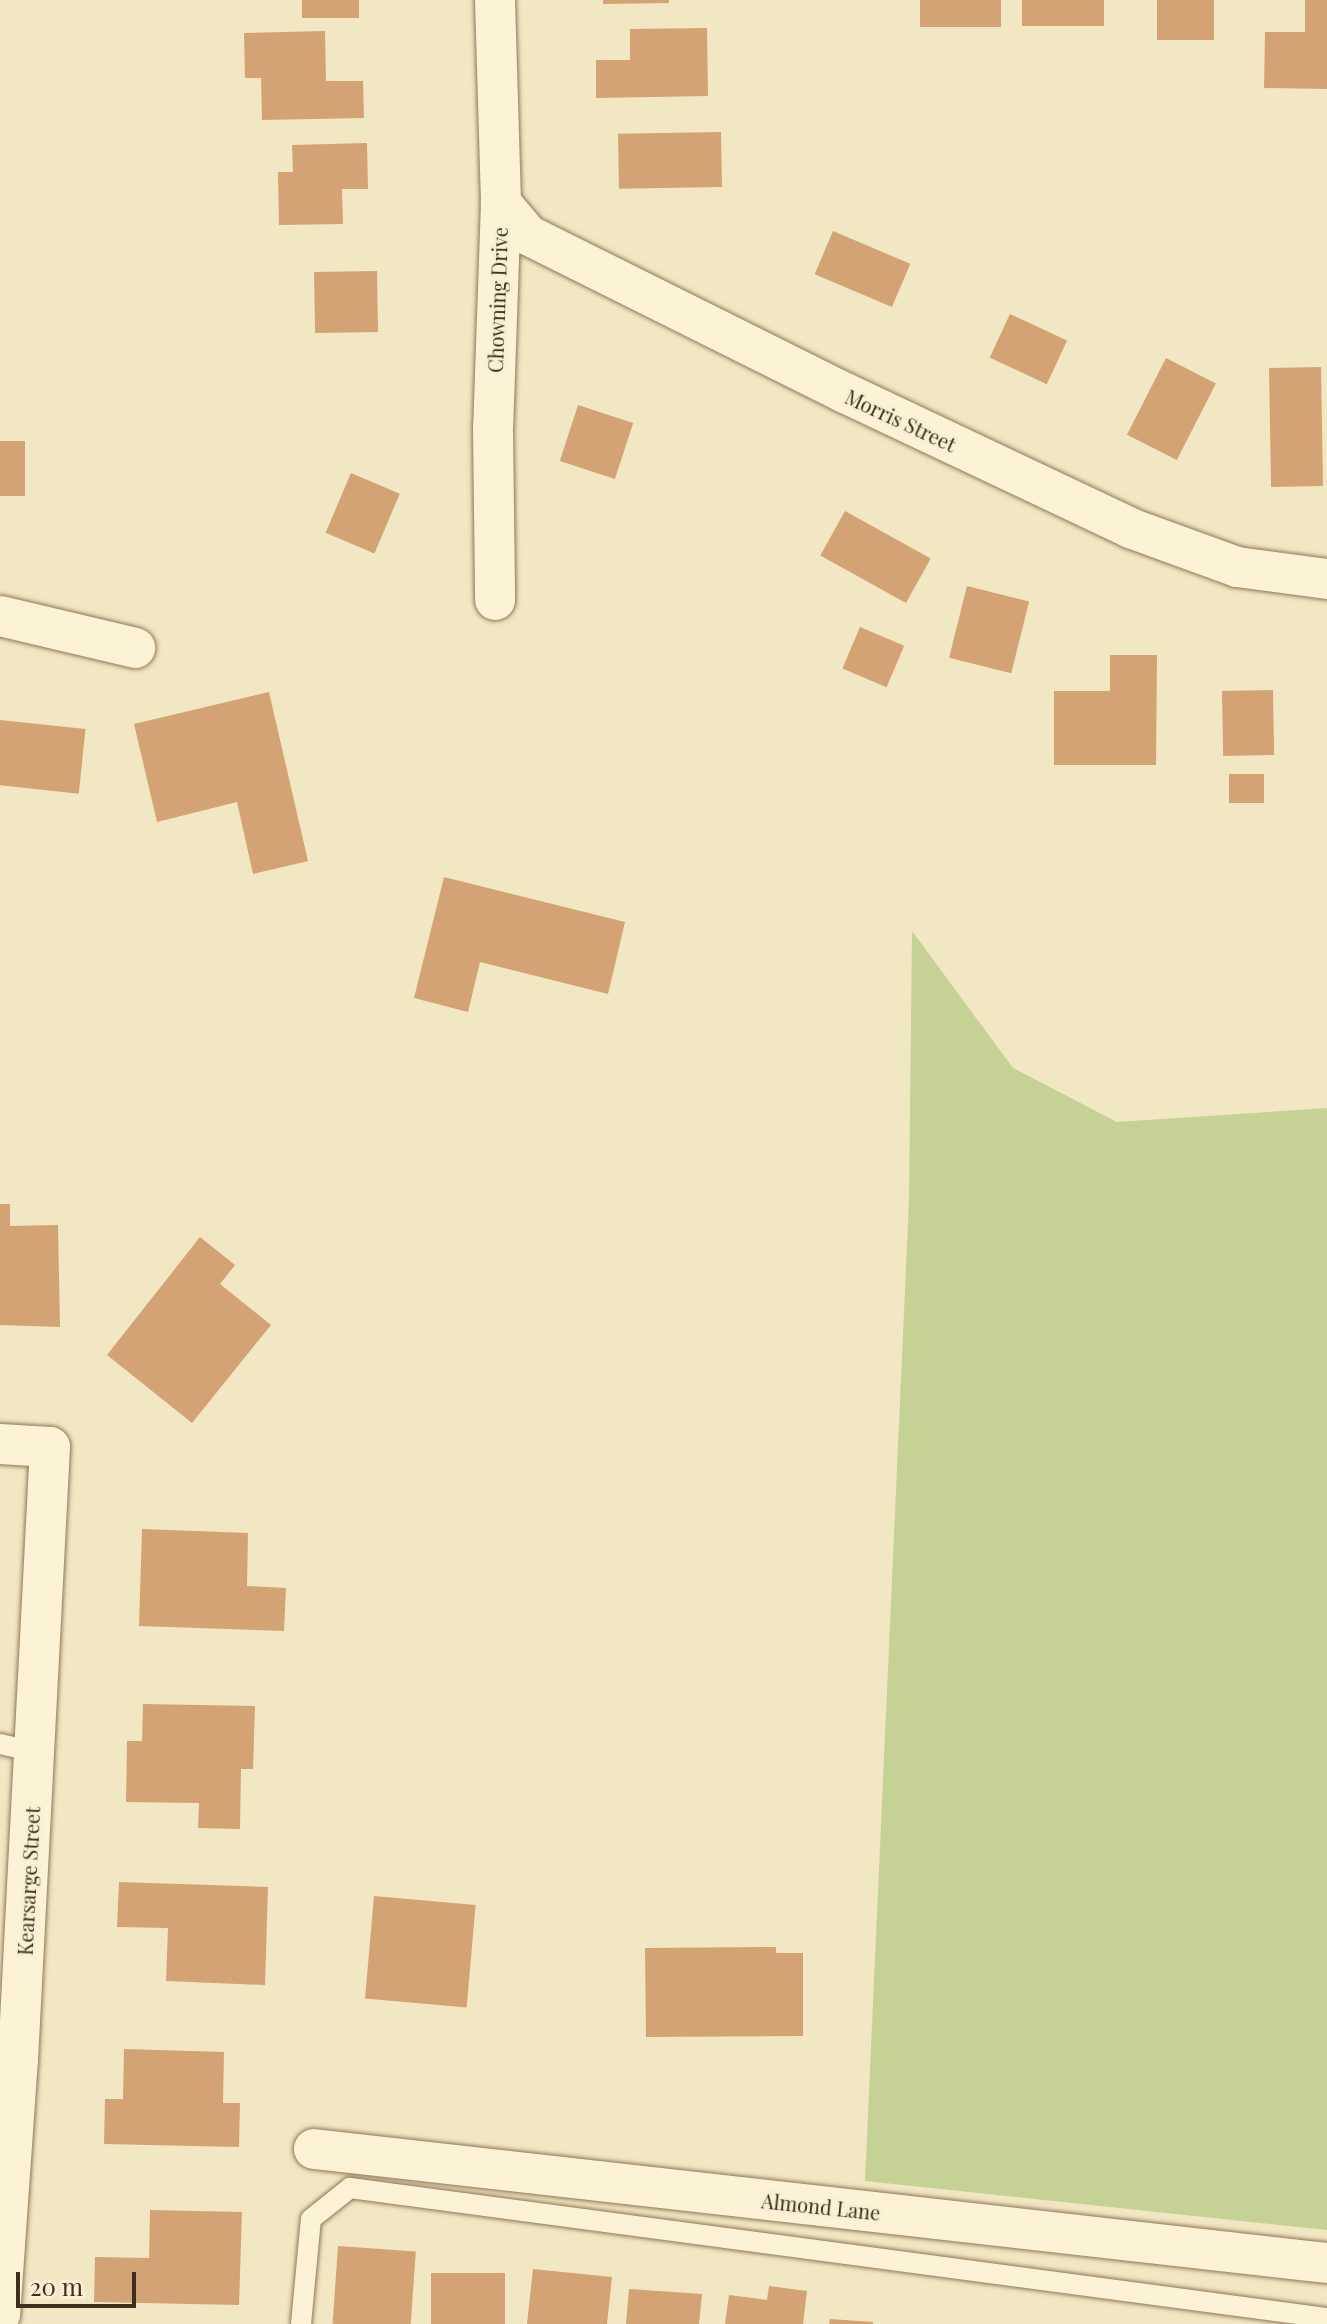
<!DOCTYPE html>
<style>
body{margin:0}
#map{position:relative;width:1327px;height:2324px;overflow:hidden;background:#f2e7c3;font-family:"Playfair Display",serif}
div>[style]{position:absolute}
.green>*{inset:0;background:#c6d195}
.building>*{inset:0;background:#d3a375;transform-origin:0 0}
.roads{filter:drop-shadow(0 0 2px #8e7858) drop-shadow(0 0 2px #8e7858)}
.service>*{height:20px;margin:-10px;padding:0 10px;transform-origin:10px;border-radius:10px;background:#fcf3d7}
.minor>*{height:40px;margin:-20px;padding:0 20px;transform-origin:20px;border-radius:20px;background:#fcf3d7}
span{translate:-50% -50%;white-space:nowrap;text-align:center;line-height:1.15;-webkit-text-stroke:6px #f9f0d3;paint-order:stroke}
.street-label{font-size:20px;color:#3d2e1d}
.scale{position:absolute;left:16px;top:2272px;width:120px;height:36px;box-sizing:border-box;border:4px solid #3d2e1d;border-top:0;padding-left:10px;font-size:24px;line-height:28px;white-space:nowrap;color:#3d2e1d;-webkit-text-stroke:6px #f9f0d3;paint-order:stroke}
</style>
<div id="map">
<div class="green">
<i style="clip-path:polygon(912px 931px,1013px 1068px,1117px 1122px,1327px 1108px,1327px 2230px,865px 2181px,909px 1201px)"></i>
</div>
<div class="building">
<i style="left:302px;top:0;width:57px;height:18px"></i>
<i style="clip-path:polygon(603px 0,669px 0,669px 3px,603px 4px)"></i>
<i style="left:920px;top:0;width:81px;height:27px"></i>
<i style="left:1022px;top:0;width:82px;height:26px"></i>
<i style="left:1157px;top:0;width:57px;height:40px"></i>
<i style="clip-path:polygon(1305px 0,1327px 0,1327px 89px,1264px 88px,1265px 32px,1305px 32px)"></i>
<i style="clip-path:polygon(707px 28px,708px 96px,596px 98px,596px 60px,630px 60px,630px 29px)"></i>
<i style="clip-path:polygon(325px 31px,326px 81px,363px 81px,364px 118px,262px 120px,261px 78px,245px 78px,244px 33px)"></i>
<i style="left:721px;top:132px;width:55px;height:103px;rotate:89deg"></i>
<i style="clip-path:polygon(367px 143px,368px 189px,342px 189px,343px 224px,279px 225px,278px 172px,293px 172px,292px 145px)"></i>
<i style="left:833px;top:231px;width:84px;height:47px;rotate:23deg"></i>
<i style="left:377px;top:271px;width:61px;height:63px;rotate:89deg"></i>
<i style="left:1010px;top:314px;width:63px;height:48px;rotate:25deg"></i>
<i style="left:1166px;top:358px;width:56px;height:86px;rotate:27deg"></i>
<i style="left:1321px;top:367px;width:119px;height:52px;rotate:89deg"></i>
<i style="left:578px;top:405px;width:58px;height:59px;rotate:18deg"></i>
<i style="left:25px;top:441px;width:55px;height:25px;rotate:90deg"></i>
<i style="left:351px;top:473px;width:53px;height:65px;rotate:23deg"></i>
<i style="left:845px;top:511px;width:98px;height:51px;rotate:29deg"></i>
<i style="left:967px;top:586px;width:64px;height:74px;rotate:14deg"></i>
<i style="left:860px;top:627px;width:48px;height:45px;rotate:23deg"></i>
<i style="clip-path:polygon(1110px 655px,1157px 655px,1156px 765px,1054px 765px,1054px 691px,1110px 691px)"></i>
<i style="left:1273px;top:690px;width:65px;height:51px;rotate:89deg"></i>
<i style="clip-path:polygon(269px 692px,308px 861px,253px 874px,237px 802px,157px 822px,134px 724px)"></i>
<i style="left:0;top:720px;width:86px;height:65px;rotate:6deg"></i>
<i style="left:1264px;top:774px;width:29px;height:35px;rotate:90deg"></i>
<i style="clip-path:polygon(444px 877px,625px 922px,608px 994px,480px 962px,468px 1012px,414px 998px)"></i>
<i style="clip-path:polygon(0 1204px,10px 1204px,10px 1226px,58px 1225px,60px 1327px,0 1325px)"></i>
<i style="clip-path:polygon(200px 1237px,235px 1265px,220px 1284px,271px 1325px,192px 1423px,107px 1355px)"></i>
<i style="clip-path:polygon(142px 1529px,248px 1533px,247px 1586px,286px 1588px,284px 1631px,139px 1626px)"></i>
<i style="clip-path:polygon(143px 1704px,255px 1706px,253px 1769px,241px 1769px,240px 1829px,198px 1828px,199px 1803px,126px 1802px,127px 1741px,142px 1741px)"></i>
<i style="clip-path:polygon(119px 1882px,268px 1887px,265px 1985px,166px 1981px,168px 1928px,117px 1927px)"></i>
<i style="left:374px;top:1896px;width:102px;height:103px;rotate:5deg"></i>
<i style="clip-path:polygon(776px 1947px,776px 1953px,803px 1953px,803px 2036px,646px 2037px,645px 1948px)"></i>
<i style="clip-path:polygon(124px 2049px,224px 2052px,223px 2103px,240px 2103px,239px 2147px,104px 2144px,105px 2099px,123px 2099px)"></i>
<i style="clip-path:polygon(150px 2210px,242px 2212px,239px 2305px,94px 2302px,95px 2257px,149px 2258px)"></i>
<i style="left:338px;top:2246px;width:78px;height:78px;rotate:4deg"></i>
<i style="clip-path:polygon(533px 2269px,612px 2277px,607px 2324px,527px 2324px)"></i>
<i style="left:431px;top:2273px;width:74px;height:51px"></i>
<i style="clip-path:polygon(769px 2286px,807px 2291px,803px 2324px,725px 2324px,729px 2295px,767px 2300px)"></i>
<i style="clip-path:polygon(629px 2289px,702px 2294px,699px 2324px,626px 2324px)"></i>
<i style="clip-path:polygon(830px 2319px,873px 2322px,873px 2324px,829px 2324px)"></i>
</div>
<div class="roads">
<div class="service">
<i style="left:0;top:1744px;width:36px;rotate:13deg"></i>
<i style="left:301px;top:2324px;width:105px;rotate:-84.6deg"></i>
<i style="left:311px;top:2219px;width:50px;rotate:-38.5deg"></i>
<i style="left:350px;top:2188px;width:986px;rotate:7.58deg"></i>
</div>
<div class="minor">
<i style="left:495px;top:0;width:203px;rotate:88.3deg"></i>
<i style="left:501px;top:203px;width:224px;rotate:92deg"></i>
<i style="left:493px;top:427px;width:173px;rotate:89.3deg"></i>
<i style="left:501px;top:203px;width:42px;rotate:49.8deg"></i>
<i style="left:528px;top:235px;width:354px;rotate:26.5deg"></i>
<i style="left:845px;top:393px;width:315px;rotate:25.3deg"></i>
<i style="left:1130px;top:528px;width:114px;rotate:20deg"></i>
<i style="left:1237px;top:567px;width:91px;rotate:7.6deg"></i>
<i style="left:0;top:616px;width:139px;rotate:13.3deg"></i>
<i style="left:0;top:1444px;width:50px;rotate:3.4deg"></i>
<i style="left:50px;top:1447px;width:613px;rotate:92.99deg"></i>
<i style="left:18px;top:2059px;width:256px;rotate:94deg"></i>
<i style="left:314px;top:2149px;width:1019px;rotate:6.42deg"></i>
</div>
</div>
<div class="street-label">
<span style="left:497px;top:300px;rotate:-88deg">Chowning Drive</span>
<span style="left:901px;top:420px;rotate:25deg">Morris Street</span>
<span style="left:28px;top:1881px;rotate:-87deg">Kearsarge Street</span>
<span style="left:821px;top:2206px;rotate:6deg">Almond Lane</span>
</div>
<div class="scale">20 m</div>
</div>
